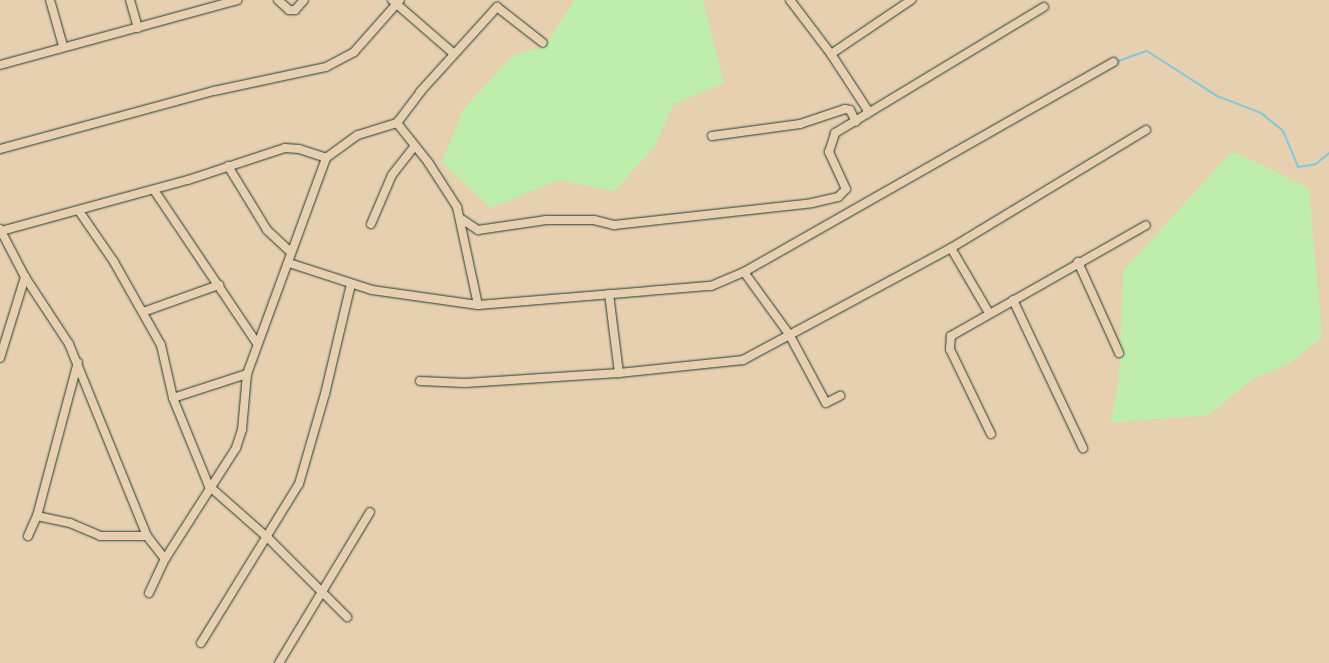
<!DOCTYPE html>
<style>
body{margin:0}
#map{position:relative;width:1329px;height:663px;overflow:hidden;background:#e7d0b0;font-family:Kalam,sans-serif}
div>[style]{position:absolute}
.green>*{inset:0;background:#bfeeac}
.stream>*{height:2px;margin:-1px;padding:0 1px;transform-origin:1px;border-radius:1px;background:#7ec9dd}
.roads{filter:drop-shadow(0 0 1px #1f3d34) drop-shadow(0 0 1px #1f3d34)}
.street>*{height:8px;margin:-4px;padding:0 4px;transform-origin:4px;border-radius:4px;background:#e7d0b0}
span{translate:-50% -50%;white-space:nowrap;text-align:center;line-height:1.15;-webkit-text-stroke:4.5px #e7d0b0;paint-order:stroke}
</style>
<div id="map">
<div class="green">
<i style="clip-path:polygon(574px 0,703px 0,724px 83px,674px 104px,654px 148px,614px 191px,559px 180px,490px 208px,442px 162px,462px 111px,512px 56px,545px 46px)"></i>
<i style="clip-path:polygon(1232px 151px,1309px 188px,1322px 337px,1290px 363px,1251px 380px,1209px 415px,1111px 423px,1119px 376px,1123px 271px)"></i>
</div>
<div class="stream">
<i style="left:1116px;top:62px;width:33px;rotate:-20deg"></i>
<i style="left:1147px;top:51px;width:83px;rotate:32.7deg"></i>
<i style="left:1217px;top:96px;width:47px;rotate:21.1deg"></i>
<i style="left:1261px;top:113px;width:28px;rotate:39deg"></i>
<i style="left:1283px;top:131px;width:39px;rotate:67deg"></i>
<i style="left:1298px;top:167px;width:18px;rotate:-9deg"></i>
<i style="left:1316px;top:164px;width:17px;rotate:-40deg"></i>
</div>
<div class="roads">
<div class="street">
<i style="left:50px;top:0;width:48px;rotate:74.2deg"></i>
<i style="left:130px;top:0;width:29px;rotate:74deg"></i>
<i style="left:278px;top:0;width:15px;rotate:42deg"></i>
<i style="left:289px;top:10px;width:6px"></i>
<i style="left:295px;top:10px;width:13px;rotate:-48deg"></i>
<i style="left:392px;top:0;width:81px;rotate:41deg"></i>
<i style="left:790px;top:0;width:68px;rotate:52.8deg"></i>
<i style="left:831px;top:54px;width:66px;rotate:56.8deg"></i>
<i style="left:867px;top:109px;width:5px;rotate:90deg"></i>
<i style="left:831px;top:54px;width:97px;rotate:-34deg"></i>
<i style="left:0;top:65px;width:246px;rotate:-15.3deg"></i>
<i style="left:397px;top:123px;width:50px;rotate:51.5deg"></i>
<i style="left:428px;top:162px;width:54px;rotate:57.2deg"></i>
<i style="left:457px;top:207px;width:100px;rotate:77.9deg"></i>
<i style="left:712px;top:136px;width:89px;rotate:-7.8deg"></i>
<i style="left:800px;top:124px;width:47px;rotate:-18.4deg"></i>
<i style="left:845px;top:109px;width:5px;rotate:11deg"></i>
<i style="left:850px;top:110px;width:13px;rotate:63deg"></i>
<i style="left:0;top:149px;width:222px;rotate:-15.2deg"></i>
<i style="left:214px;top:91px;width:115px;rotate:-12.1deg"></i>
<i style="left:326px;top:67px;width:32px;rotate:-28deg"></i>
<i style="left:354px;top:52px;width:69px;rotate:-48.5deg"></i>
<i style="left:228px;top:166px;width:75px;rotate:58.6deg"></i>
<i style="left:267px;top:230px;width:33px;rotate:43deg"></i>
<i style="left:154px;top:190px;width:184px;rotate:56.1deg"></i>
<i style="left:79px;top:211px;width:62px;rotate:55.5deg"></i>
<i style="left:114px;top:262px;width:95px;rotate:60.5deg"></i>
<i style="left:161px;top:345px;width:54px;rotate:77.2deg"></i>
<i style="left:173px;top:398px;width:95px;rotate:67.8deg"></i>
<i style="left:209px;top:486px;width:79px;rotate:41.4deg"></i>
<i style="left:268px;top:538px;width:112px;rotate:45deg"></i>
<i style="left:460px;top:218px;width:22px;rotate:34deg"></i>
<i style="left:478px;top:230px;width:69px;rotate:-8.4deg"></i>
<i style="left:546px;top:220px;width:48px"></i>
<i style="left:594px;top:220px;width:21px;rotate:14deg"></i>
<i style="left:614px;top:225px;width:199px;rotate:-6.3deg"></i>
<i style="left:812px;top:203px;width:27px;rotate:-13deg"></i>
<i style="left:838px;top:197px;width:11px;rotate:-45deg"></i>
<i style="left:846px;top:189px;width:41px;rotate:-114.7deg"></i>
<i style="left:829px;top:152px;width:20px;rotate:-72deg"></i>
<i style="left:835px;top:133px;width:244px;rotate:-31.1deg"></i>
<i style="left:371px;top:224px;width:53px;rotate:-66.8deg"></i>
<i style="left:392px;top:175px;width:37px;rotate:-52deg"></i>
<i style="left:0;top:229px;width:54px;rotate:62.5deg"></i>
<i style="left:25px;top:277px;width:80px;rotate:56.7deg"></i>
<i style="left:69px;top:344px;width:207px;rotate:67.9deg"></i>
<i style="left:147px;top:536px;width:29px;rotate:52deg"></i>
<i style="left:1px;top:231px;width:194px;rotate:-15.3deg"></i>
<i style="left:188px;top:180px;width:102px;rotate:-18.3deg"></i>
<i style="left:285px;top:148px;width:14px;rotate:4deg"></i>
<i style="left:299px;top:149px;width:28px;rotate:18deg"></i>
<i style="left:951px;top:248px;width:75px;rotate:59.7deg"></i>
<i style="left:1078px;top:262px;width:100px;rotate:65.7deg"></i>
<i style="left:289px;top:263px;width:87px;rotate:18deg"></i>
<i style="left:372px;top:290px;width:107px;rotate:8.1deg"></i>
<i style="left:478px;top:305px;width:234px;rotate:-4.7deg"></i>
<i style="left:711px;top:286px;width:36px;rotate:-23deg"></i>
<i style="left:744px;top:272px;width:425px;rotate:-29.6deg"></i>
<i style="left:744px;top:272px;width:77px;rotate:54deg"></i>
<i style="left:789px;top:334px;width:78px;rotate:61.8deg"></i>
<i style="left:826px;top:403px;width:16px;rotate:-27deg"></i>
<i style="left:609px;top:294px;width:80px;rotate:82.8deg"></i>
<i style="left:1013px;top:300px;width:164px;rotate:64.7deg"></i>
<i style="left:143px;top:312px;width:81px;rotate:-19.6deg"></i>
<i style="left:0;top:358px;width:85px;rotate:-72.8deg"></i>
<i style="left:420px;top:381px;width:45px;rotate:2.5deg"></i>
<i style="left:465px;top:383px;width:154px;rotate:-3.7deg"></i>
<i style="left:619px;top:373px;width:125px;rotate:-6deg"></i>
<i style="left:743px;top:360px;width:236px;rotate:-28.3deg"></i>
<i style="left:951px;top:248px;width:228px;rotate:-31.2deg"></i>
<i style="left:173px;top:398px;width:78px;rotate:-18deg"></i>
<i style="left:991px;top:434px;width:94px;rotate:-115.8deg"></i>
<i style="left:950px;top:349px;width:13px;rotate:-86deg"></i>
<i style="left:951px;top:336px;width:224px;rotate:-29.6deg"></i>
<i style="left:37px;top:516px;width:34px;rotate:12deg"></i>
<i style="left:70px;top:523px;width:33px;rotate:23deg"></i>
<i style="left:100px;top:536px;width:47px"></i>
<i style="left:28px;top:536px;width:22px;rotate:-66deg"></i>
<i style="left:37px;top:516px;width:159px;rotate:-75.1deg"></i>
<i style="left:149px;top:593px;width:38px;rotate:-65deg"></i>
<i style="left:165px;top:559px;width:132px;rotate:-57.4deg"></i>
<i style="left:236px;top:448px;width:19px;rotate:-72deg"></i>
<i style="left:242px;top:430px;width:56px;rotate:-84.9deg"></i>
<i style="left:247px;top:374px;width:230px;rotate:-69.9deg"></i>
<i style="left:326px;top:158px;width:39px;rotate:-36deg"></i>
<i style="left:358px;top:135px;width:41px;rotate:-17.1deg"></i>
<i style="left:397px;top:123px;width:39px;rotate:-53deg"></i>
<i style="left:420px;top:92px;width:115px;rotate:-47.8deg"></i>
<i style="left:497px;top:7px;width:58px;rotate:38deg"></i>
<i style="left:201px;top:643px;width:187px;rotate:-58.4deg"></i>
<i style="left:299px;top:484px;width:94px;rotate:-73.9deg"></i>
<i style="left:325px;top:394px;width:113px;rotate:-76.7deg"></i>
<i style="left:279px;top:663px;width:176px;rotate:-58.9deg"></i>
</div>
</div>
</div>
